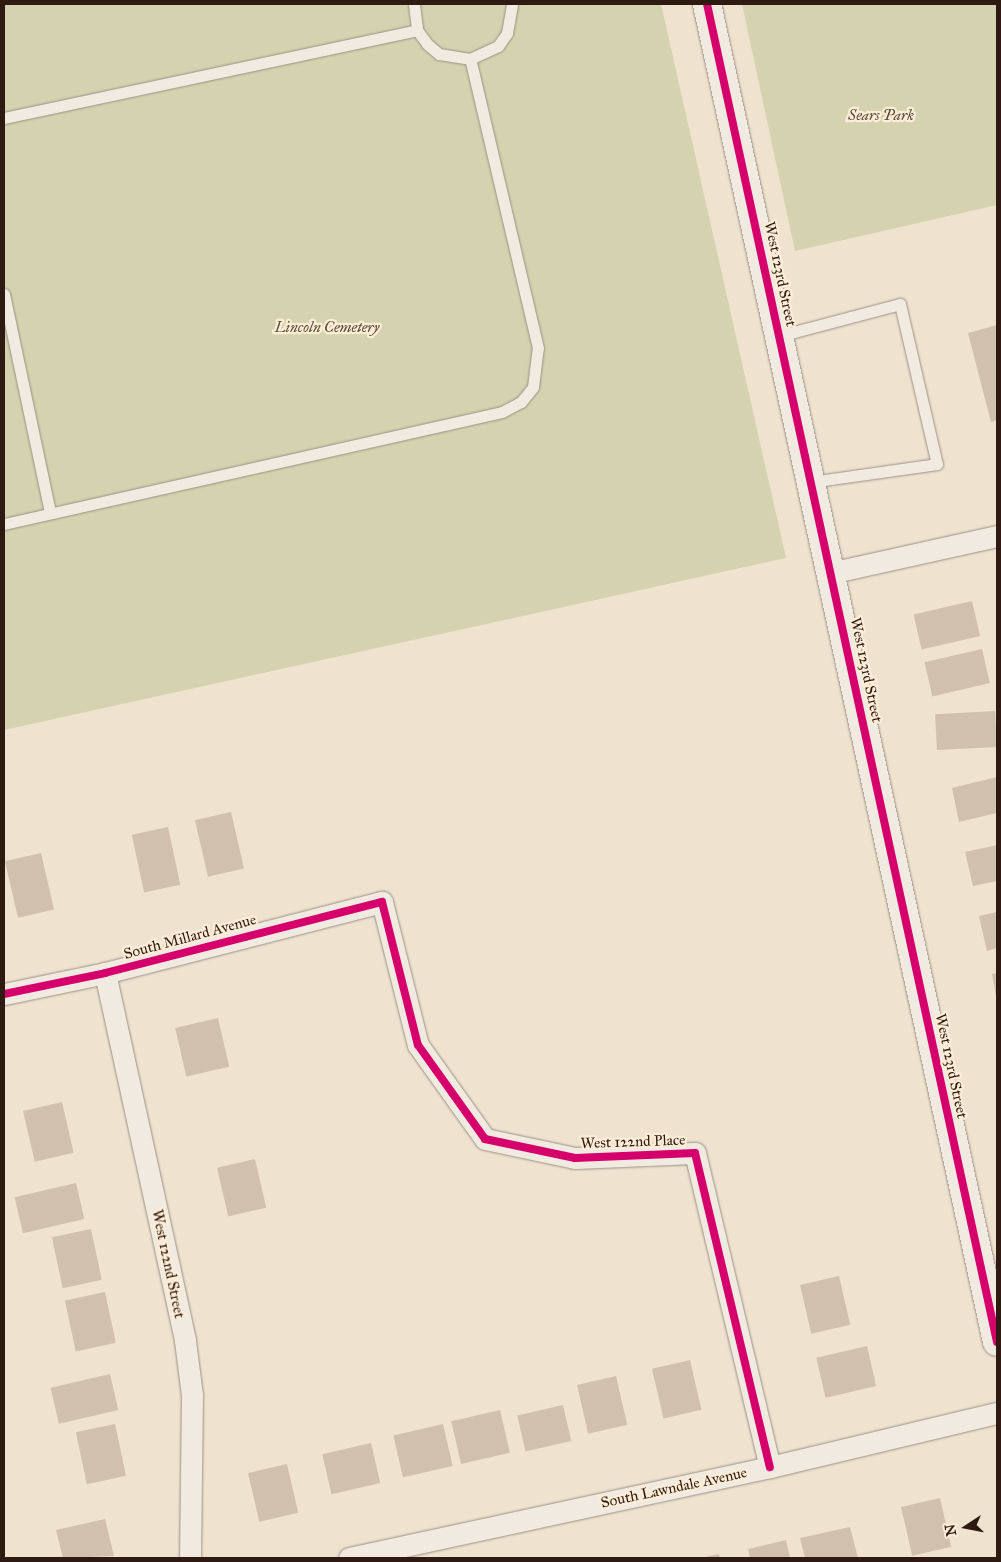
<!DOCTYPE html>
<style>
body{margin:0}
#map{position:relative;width:1001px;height:1562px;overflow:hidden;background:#efe2cf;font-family:"IM FELL Great Primer",serif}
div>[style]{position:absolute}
.green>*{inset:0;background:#d4d2af}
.building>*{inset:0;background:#d2c0af;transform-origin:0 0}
.roads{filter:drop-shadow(0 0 1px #9b9185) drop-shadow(0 0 1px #9b9185)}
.lane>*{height:11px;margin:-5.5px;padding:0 5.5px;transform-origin:5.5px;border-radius:5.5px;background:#f1eae0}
.street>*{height:21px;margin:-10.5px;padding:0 10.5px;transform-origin:10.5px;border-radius:10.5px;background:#f1eae0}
.secondary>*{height:28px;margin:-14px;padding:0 14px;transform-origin:14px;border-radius:14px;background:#f1eae0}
.cycleway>*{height:8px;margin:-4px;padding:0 4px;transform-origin:4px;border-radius:4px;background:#d6006c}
span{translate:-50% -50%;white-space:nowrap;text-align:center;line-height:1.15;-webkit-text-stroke:4.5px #fdedd7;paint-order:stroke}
.park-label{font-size:15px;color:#594d38;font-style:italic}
.street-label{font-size:15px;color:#2e1a10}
.frame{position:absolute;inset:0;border:5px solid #2e1a10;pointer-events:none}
.north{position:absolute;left:941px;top:1502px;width:50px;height:50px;-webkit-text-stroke:4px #fdedd7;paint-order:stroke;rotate:259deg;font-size:14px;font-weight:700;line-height:20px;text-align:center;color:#2e1a10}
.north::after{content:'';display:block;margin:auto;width:18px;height:22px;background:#2e1a10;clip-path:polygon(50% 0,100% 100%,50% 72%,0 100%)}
</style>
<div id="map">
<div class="green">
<i style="clip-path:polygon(4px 4px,661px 4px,786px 558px,4px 730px)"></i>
<i style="clip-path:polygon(742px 4px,997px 4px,997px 205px,795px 251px)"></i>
</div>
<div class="building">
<i style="clip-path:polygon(997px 325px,997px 420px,991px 422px,968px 333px)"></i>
<i style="left:972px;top:601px;width:36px;height:60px;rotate:77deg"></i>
<i style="left:982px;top:649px;width:35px;height:59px;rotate:77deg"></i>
<i style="left:995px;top:711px;width:36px;height:60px;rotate:87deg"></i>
<i style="clip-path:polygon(997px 777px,997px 813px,959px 822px,952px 788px)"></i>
<i style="left:231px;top:812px;width:58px;height:37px;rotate:77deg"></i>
<i style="left:168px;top:827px;width:59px;height:37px;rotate:78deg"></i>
<i style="clip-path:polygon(997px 845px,997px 881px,973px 886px,965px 852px)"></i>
<i style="left:41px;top:853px;width:58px;height:37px;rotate:77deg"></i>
<i style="clip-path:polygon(997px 912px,997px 948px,987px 951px,979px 916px)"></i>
<i style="clip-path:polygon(997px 973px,997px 996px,996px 996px,992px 974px)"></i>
<i style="left:218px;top:1018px;width:50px;height:44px;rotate:77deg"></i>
<i style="left:62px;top:1102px;width:52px;height:40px;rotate:77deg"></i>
<i style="left:255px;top:1159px;width:50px;height:39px;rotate:77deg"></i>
<i style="left:76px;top:1183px;width:37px;height:63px;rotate:77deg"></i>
<i style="left:91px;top:1229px;width:52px;height:40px;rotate:78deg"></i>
<i style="left:839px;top:1276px;width:50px;height:40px;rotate:77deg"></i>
<i style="left:105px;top:1292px;width:52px;height:41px;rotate:78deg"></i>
<i style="left:867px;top:1346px;width:41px;height:52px;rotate:77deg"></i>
<i style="left:690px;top:1360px;width:51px;height:39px;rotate:77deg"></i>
<i style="left:110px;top:1374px;width:37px;height:61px;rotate:77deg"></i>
<i style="left:616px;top:1376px;width:50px;height:40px;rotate:77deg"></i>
<i style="left:563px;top:1405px;width:37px;height:47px;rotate:77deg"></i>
<i style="left:500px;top:1410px;width:44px;height:50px;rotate:77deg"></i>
<i style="left:115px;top:1424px;width:53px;height:40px;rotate:78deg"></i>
<i style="left:443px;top:1424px;width:43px;height:51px;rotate:77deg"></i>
<i style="left:371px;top:1443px;width:41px;height:50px;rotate:77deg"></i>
<i style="left:287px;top:1464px;width:50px;height:40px;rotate:77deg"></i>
<i style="left:940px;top:1498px;width:50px;height:40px;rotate:77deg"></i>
<i style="clip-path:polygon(105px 1519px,114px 1556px,63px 1558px,56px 1530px)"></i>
<i style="clip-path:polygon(850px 1527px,858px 1558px,805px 1558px,800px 1538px)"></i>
<i style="clip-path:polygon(786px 1540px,790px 1558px,750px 1558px,748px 1549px)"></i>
<i style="clip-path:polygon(719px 1554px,720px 1558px,705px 1558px,705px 1557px)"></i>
</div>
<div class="roads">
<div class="lane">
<i style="left:414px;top:4px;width:26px;rotate:83deg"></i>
<i style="left:417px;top:30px;width:17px;rotate:54deg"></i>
<i style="left:427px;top:44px;width:16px;rotate:40deg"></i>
<i style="left:439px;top:54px;width:31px;rotate:9deg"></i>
<i style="left:470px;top:59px;width:31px;rotate:-25deg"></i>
<i style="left:498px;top:46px;width:16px;rotate:-55deg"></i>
<i style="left:507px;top:33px;width:29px;rotate:-80deg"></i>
<i style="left:4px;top:118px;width:422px;rotate:-12deg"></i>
<i style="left:4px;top:294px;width:224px;rotate:78.1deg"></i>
<i style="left:779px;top:336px;width:125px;rotate:-14.8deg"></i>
<i style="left:900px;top:304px;width:164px;rotate:77deg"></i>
<i style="left:937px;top:464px;width:127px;rotate:171.9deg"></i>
<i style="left:4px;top:524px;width:510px;rotate:-12.67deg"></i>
<i style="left:502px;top:412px;width:21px;rotate:-28deg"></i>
<i style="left:521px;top:402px;width:19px;rotate:-51deg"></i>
<i style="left:533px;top:387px;width:39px;rotate:-83deg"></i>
<i style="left:538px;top:348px;width:297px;rotate:-103.2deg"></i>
</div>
<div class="street">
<i style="left:830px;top:573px;width:171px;rotate:-12.5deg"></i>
<i style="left:105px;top:973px;width:377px;rotate:77.7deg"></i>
<i style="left:185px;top:1341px;width:54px;rotate:82.6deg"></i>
<i style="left:192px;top:1395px;width:163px;rotate:90.7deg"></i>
<i style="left:4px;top:994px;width:103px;rotate:-11.7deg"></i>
<i style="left:105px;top:973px;width:286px;rotate:-14.4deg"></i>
<i style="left:382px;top:902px;width:147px;rotate:75.9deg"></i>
<i style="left:418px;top:1045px;width:115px;rotate:54.5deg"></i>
<i style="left:485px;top:1139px;width:92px;rotate:11.9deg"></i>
<i style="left:575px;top:1158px;width:120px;rotate:-2.4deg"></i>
<i style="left:695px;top:1153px;width:323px;rotate:76.6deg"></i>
<i style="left:349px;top:1558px;width:431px;rotate:-12.2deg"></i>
<i style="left:770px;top:1467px;width:233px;rotate:-13.4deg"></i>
</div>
<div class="secondary">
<i style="left:707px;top:4px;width:1369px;rotate:77.77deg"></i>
</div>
</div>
<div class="cycleway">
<i style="left:707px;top:4px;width:1369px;rotate:77.77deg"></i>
<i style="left:4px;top:994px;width:103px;rotate:-11.7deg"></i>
<i style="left:105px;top:973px;width:286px;rotate:-14.4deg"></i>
<i style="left:382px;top:902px;width:147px;rotate:75.9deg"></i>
<i style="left:418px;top:1045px;width:115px;rotate:54.5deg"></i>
<i style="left:485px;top:1139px;width:92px;rotate:11.9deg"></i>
<i style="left:575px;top:1158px;width:120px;rotate:-2.4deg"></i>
<i style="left:695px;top:1153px;width:323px;rotate:76.6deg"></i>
</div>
<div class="park-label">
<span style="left:881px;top:116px">Sears Park</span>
<span style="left:327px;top:328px">Lincoln Cemetery</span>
</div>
<div class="street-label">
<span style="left:780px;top:274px;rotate:78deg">West 123rd Street</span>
<span style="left:866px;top:670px;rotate:78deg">West 123rd Street</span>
<span style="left:190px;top:937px;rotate:-15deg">South Millard Avenue</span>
<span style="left:951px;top:1066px;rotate:78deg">West 123rd Street</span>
<span style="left:633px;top:1142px;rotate:-2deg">West 122nd Place</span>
<span style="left:168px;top:1264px;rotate:78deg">West 122nd Street</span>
<span style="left:674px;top:1488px;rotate:-12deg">South Lawndale Avenue</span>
</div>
<div class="frame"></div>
<div class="north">N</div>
</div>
